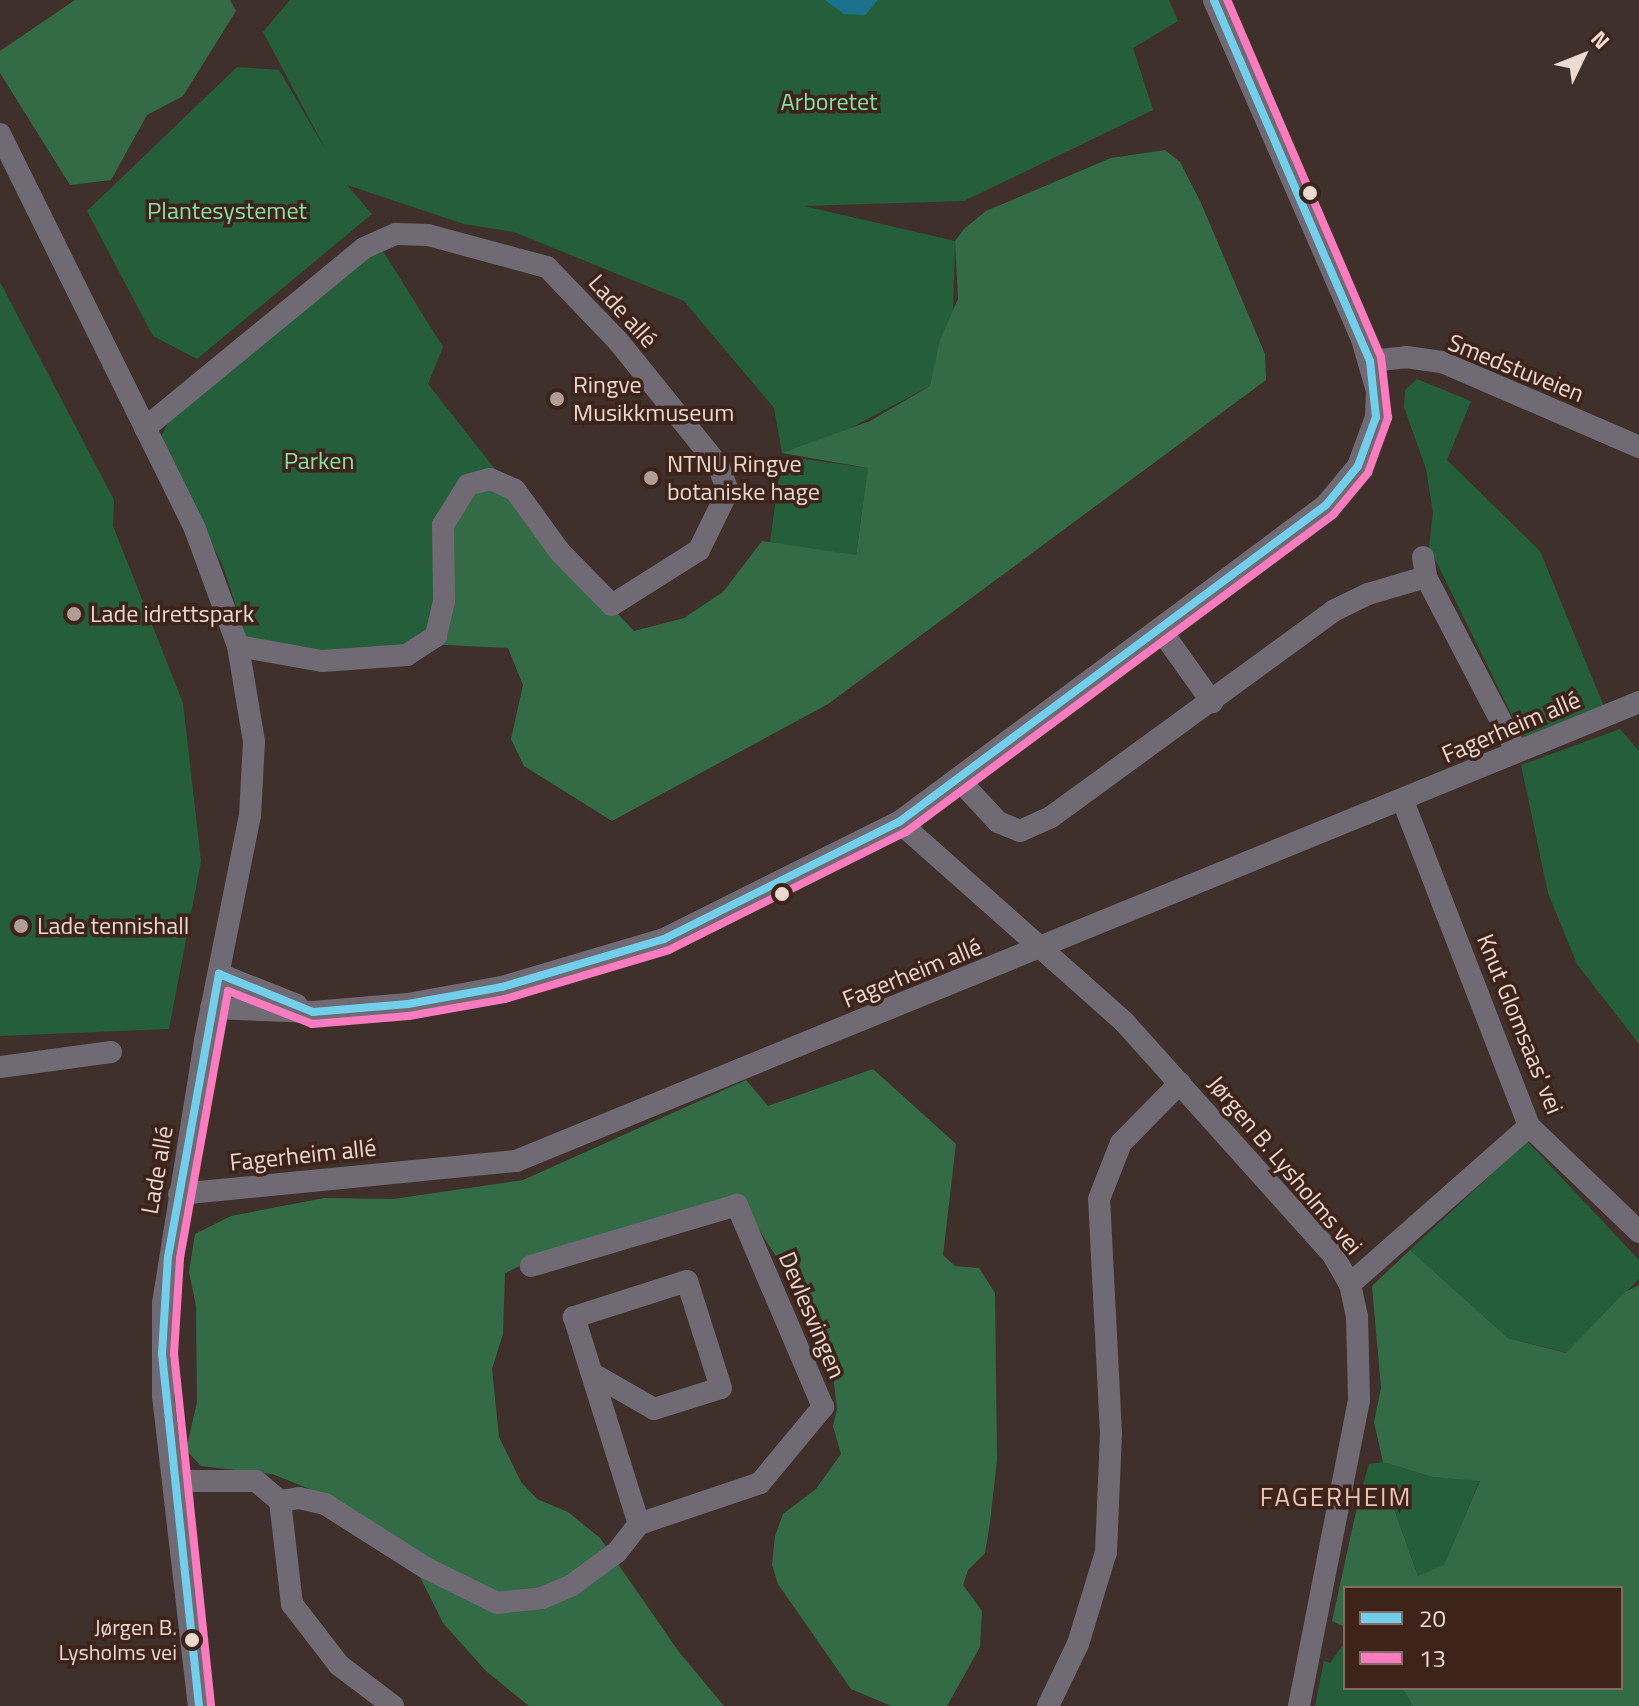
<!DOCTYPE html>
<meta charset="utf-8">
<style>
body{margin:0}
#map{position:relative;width:1639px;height:1706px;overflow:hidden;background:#40302b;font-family:"Titillium Web",sans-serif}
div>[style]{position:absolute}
.green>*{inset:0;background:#255e3b;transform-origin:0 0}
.forest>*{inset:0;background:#336b47}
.water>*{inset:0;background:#1c728d}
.minor>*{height:22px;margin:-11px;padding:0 11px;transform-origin:11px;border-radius:11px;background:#706a74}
.bus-1>*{height:8px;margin:-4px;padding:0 4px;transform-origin:4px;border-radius:4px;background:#71cfeb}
.bus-2>*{height:8px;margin:-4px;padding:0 4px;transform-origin:4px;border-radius:4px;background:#fd7bbe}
.dots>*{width:22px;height:22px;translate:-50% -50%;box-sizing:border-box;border:4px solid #3d2319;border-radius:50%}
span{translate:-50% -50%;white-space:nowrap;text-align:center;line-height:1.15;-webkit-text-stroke:7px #3d2319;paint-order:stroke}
.bus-label{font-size:22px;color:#ebd9d2}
.right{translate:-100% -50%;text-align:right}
.park-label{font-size:24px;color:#84e2a5}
.street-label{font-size:24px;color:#ebd9d2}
.poi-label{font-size:24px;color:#ebd9d2}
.left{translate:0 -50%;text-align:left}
.neighbourhood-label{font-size:26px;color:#e8c4b7;letter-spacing:2px}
.legend{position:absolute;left:1343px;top:1586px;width:280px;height:104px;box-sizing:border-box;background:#3d2319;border:2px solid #836c63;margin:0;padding:10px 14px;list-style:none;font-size:24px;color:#ebd9d2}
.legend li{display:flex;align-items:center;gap:16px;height:40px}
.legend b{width:40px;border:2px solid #836c63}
.north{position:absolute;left:1543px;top:16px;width:80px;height:80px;-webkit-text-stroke:6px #3d2319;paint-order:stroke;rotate:47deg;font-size:22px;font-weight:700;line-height:32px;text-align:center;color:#ebd9d2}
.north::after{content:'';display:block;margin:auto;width:28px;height:36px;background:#ebd9d2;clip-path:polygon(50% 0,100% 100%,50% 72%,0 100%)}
</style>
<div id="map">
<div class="green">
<i style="clip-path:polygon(290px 0,1169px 0,1178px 21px,1133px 48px,1153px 110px,964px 201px,804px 206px,955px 241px,953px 313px,930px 386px,841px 433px,782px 453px,774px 408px,684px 301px,514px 232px,464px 224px,347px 185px,372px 214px,197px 359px,153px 336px,87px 211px,237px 67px,279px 70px,327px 152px,263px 32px)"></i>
<i style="clip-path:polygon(378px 243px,443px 347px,428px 384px,495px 469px,429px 632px,405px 649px,324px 656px,248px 643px,223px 566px,159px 441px,178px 403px)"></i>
<i style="clip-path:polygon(0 282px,114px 500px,113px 526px,183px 703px,201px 861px,169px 1029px,0 1036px)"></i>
<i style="clip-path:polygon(1417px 379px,1471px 401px,1447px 460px,1540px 551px,1605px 709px,1524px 740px,1429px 547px,1433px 513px,1426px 469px,1404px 407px,1405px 390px)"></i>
<i style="left:782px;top:456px;width:87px;height:89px;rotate:8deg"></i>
<i style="clip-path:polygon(1620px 729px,1639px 751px,1639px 1044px,1577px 964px,1548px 893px,1521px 765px)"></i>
<i style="clip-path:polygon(1527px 1141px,1639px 1260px,1639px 1279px,1567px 1353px,1508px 1338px,1410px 1250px)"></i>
<i style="clip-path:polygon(1383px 1462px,1432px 1477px,1480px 1480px,1444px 1566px,1418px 1576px,1393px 1506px,1359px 1498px,1369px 1464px)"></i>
<i style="clip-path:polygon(1345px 1642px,1345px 1688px,1402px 1688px,1413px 1706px,1315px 1706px,1324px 1661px,1330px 1663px)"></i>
</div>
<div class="forest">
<i style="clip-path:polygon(75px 0,230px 0,236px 11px,183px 96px,147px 115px,111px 180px,70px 185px,0 73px,0 51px)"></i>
<i style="clip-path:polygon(1165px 150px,1180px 162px,1201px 203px,1265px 354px,1266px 380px,828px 704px,612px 821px,524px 766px,511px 739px,523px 685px,508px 648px,424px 644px,436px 636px,443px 525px,490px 479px,634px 631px,684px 618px,723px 592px,762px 541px,856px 555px,868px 468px,782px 453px,870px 421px,930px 386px,940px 340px,958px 299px,955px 241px,964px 229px,986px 211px,1111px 158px)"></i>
<i style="clip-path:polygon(873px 1069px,956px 1144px,943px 1255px,955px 1266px,979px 1268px,995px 1293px,997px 1460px,990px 1523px,985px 1553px,968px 1570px,963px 1585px,982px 1611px,980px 1647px,947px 1706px,891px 1706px,851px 1689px,778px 1584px,772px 1565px,775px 1536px,783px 1514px,816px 1489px,841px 1454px,833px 1426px,837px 1409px,833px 1374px,808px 1307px,741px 1201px,542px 1256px,505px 1273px,503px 1334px,492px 1369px,499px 1437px,521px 1482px,537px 1499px,568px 1512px,600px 1538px,679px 1652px,724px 1706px,529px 1706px,486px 1671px,443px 1623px,409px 1555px,315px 1491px,272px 1474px,201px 1466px,186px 1450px,197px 1402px,196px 1306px,189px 1272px,195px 1234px,231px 1216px,324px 1198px,393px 1199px,523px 1180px,746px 1080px,768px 1106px)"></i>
<i style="clip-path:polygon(1410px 1250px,1508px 1338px,1566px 1353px,1625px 1292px,1639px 1285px,1639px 1706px,1413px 1706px,1402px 1688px,1621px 1688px,1621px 1588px,1345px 1588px,1345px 1627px,1332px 1621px,1359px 1498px,1393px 1506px,1418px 1576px,1444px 1565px,1480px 1481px,1432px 1477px,1383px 1462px,1374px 1422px,1381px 1388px,1372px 1286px)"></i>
</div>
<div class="water">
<i style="clip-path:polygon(825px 0,878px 0,865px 15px,844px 14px)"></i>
</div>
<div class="minor">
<i style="left:0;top:134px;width:441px;rotate:63.7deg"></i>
<i style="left:195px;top:529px;width:125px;rotate:69.8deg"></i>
<i style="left:238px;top:646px;width:97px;rotate:80.5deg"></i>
<i style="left:254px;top:742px;width:73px;rotate:93.1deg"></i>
<i style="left:250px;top:815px;width:230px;rotate:101.3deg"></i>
<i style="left:205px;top:1041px;width:266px;rotate:99.1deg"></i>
<i style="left:163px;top:1304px;width:92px;rotate:90deg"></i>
<i style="left:163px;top:1396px;width:312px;rotate:83.4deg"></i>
<i style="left:1370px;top:361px;width:36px;rotate:-6deg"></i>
<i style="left:1406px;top:357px;width:36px;rotate:8deg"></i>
<i style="left:1442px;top:362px;width:215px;rotate:23.3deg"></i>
<i style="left:145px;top:428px;width:283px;rotate:-39.4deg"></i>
<i style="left:364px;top:248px;width:35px;rotate:-24deg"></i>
<i style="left:396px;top:234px;width:32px;rotate:2deg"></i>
<i style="left:428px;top:235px;width:123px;rotate:15.1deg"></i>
<i style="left:547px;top:267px;width:103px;rotate:46.2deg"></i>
<i style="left:618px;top:341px;width:159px;rotate:51.1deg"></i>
<i style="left:718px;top:465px;width:28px;rotate:69deg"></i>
<i style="left:728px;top:491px;width:66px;rotate:116.2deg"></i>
<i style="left:699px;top:550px;width:103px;rotate:147.7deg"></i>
<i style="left:612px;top:605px;width:74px;rotate:-134.5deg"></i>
<i style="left:560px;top:552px;width:77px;rotate:-126deg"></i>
<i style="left:515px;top:490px;width:27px;rotate:-156deg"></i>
<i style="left:490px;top:479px;width:23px;rotate:165deg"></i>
<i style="left:468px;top:485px;width:47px;rotate:122deg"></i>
<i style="left:443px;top:525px;width:76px;rotate:89.2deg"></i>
<i style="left:444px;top:601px;width:36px;rotate:103deg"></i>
<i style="left:436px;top:636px;width:35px;rotate:147deg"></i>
<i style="left:407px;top:655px;width:85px;rotate:176deg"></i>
<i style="left:322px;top:661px;width:85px;rotate:-169.9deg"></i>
<i style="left:1423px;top:557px;width:20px;rotate:81deg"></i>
<i style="left:1426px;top:577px;width:197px;rotate:62.5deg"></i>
<i style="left:1160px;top:629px;width:90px;rotate:54.5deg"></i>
<i style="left:959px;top:780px;width:57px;rotate:47.1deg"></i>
<i style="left:998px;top:822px;width:24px;rotate:22deg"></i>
<i style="left:1020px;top:831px;width:34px;rotate:-24deg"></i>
<i style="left:1051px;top:817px;width:349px;rotate:-36.1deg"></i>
<i style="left:1333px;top:611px;width:39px;rotate:-26deg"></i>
<i style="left:1368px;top:594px;width:60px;rotate:-16.3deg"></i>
<i style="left:1403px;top:801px;width:349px;rotate:68.8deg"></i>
<i style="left:1529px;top:1126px;width:153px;rotate:43.9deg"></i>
<i style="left:899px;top:822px;width:302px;rotate:41.6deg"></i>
<i style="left:1125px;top:1023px;width:312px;rotate:48.1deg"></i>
<i style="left:1333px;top:1255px;width:34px;rotate:60deg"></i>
<i style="left:1350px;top:1284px;width:33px;rotate:78deg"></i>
<i style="left:1357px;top:1316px;width:84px;rotate:88.6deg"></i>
<i style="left:1359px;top:1400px;width:312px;rotate:101.1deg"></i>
<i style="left:219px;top:974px;width:84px;rotate:21.7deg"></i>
<i style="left:211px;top:1008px;width:102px;rotate:2.2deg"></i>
<i style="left:313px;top:1012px;width:95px;rotate:-4.8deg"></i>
<i style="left:408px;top:1004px;width:96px;rotate:-10.3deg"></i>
<i style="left:502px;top:987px;width:169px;rotate:-16.5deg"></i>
<i style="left:664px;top:939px;width:263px;rotate:-26.5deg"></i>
<i style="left:899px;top:822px;width:532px;rotate:-36.59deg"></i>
<i style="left:1326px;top:505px;width:50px;rotate:-50.6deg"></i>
<i style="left:1358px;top:466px;width:52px;rotate:-69.8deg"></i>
<i style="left:1376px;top:417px;width:26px;rotate:-88deg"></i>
<i style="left:1377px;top:391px;width:54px;rotate:-106.1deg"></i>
<i style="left:1362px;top:339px;width:370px;rotate:-113.6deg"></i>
<i style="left:0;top:1067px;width:112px;rotate:-7.7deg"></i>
<i style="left:179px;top:1194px;width:339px;rotate:-5.6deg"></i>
<i style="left:516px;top:1161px;width:1213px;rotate:-22.23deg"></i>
<i style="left:1350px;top:1284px;width:239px;rotate:-41.4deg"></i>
<i style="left:593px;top:1374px;width:70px;rotate:29.8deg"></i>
<i style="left:654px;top:1409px;width:70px;rotate:-17.4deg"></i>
<i style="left:721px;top:1388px;width:112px;rotate:-107.6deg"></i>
<i style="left:687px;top:1281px;width:119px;rotate:162.3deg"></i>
<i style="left:574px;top:1317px;width:217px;rotate:72.6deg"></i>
<i style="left:175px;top:1481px;width:81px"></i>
<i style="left:256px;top:1481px;width:31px;rotate:40deg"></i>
<i style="left:280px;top:1501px;width:104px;rotate:83.4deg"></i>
<i style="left:292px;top:1604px;width:77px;rotate:52.4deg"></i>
<i style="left:339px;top:1665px;width:68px;rotate:37.2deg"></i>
<i style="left:280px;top:1501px;width:19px;rotate:-9deg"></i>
<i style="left:299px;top:1498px;width:27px;rotate:13deg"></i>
<i style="left:325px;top:1504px;width:120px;rotate:32.4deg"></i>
<i style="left:426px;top:1568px;width:79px;rotate:26.2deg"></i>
<i style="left:497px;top:1603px;width:45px;rotate:-6.3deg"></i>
<i style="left:542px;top:1598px;width:33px;rotate:-23deg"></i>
<i style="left:572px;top:1585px;width:56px;rotate:-36.3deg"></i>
<i style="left:617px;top:1552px;width:36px;rotate:-52deg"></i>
<i style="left:639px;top:1524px;width:128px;rotate:-18.7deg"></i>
<i style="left:760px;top:1483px;width:99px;rotate:-50.3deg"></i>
<i style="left:823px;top:1407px;width:220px;rotate:-113.1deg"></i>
<i style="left:737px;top:1205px;width:215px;rotate:163.5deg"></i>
<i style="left:1048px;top:1706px;width:69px;rotate:-64.2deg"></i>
<i style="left:1078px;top:1644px;width:96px;rotate:-73.1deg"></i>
<i style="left:1106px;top:1552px;width:118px;rotate:-87.6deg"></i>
<i style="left:1111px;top:1434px;width:235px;rotate:-92.9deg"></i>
<i style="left:1099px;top:1199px;width:60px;rotate:-68.6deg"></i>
<i style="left:1121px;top:1143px;width:84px;rotate:-45.5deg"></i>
</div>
<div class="bus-1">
<i style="left:199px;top:1706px;width:354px;rotate:-96deg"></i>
<i style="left:162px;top:1354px;width:97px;rotate:-86.5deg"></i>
<i style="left:168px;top:1257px;width:288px;rotate:-79.8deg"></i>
<i style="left:219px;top:974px;width:101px;rotate:22deg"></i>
<i style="left:313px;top:1012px;width:95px;rotate:-4.8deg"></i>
<i style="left:408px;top:1004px;width:96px;rotate:-10.3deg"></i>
<i style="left:502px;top:987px;width:169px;rotate:-16.5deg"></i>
<i style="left:664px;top:939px;width:263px;rotate:-26.5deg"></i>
<i style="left:899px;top:822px;width:532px;rotate:-36.59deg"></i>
<i style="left:1326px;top:505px;width:50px;rotate:-50.6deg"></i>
<i style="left:1358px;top:466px;width:52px;rotate:-69.8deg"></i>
<i style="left:1376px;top:417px;width:56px;rotate:-96.1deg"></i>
<i style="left:1370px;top:361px;width:393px;rotate:-113.4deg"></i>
</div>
<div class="bus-2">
<i style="left:211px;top:1705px;width:353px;rotate:-96deg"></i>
<i style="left:174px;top:1354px;width:96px;rotate:-86.4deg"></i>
<i style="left:180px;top:1258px;width:271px;rotate:-79.8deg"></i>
<i style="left:228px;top:991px;width:90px;rotate:21.4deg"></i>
<i style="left:312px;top:1024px;width:97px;rotate:-4.7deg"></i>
<i style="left:409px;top:1016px;width:97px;rotate:-10deg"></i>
<i style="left:505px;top:999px;width:171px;rotate:-16.6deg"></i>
<i style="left:669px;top:950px;width:265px;rotate:-26.5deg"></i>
<i style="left:906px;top:832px;width:532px;rotate:-36.59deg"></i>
<i style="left:1333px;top:515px;width:55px;rotate:-50.2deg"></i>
<i style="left:1368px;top:473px;width:59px;rotate:-70deg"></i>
<i style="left:1388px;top:418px;width:61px;rotate:-96.5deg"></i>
<i style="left:1381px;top:357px;width:389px;rotate:-113.3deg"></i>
</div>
<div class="dots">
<i style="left:1310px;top:193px;background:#ebd9d2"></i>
<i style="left:557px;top:399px;background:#af9e98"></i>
<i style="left:651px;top:478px;background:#af9e98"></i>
<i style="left:74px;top:614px;background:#af9e98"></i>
<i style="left:782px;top:894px;background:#ebd9d2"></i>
<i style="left:21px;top:926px;background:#af9e98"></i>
<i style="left:192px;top:1640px;background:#ebd9d2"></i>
</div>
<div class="bus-label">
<span class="right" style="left:177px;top:1640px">Jørgen B.<br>Lysholms vei</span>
</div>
<div class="park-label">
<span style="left:829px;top:102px">Arboretet</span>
<span style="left:227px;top:211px">Plantesystemet</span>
<span style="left:319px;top:461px">Parken</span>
</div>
<div class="street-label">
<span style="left:623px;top:311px;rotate:48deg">Lade allé</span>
<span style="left:1516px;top:368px;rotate:22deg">Smedstuveien</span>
<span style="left:1511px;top:727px;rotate:-23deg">Fagerheim allé</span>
<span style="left:912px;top:973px;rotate:-22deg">Fagerheim allé</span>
<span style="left:1520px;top:1024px;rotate:68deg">Knut Glomsaas' vei</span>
<span style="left:303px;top:1155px;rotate:-6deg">Fagerheim allé</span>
<span style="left:1285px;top:1165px;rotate:50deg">Jørgen B. Lysholms vei</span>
<span style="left:157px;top:1170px;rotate:-80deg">Lade allé</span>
<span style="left:812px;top:1315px;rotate:67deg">Devlesvingen</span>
</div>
<div class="poi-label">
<span class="left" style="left:573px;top:399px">Ringve<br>Musikkmuseum</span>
<span class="left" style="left:667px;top:478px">NTNU Ringve<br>botaniske hage</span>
<span class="left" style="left:90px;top:614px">Lade idrettspark</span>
<span class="left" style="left:37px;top:926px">Lade tennishall</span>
</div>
<div class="neighbourhood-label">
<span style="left:1336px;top:1497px">FAGERHEIM</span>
</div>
<ul class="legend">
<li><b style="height:10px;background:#71cfeb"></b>20</li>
<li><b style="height:10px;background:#fd7bbe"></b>13</li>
</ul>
<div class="north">N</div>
</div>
